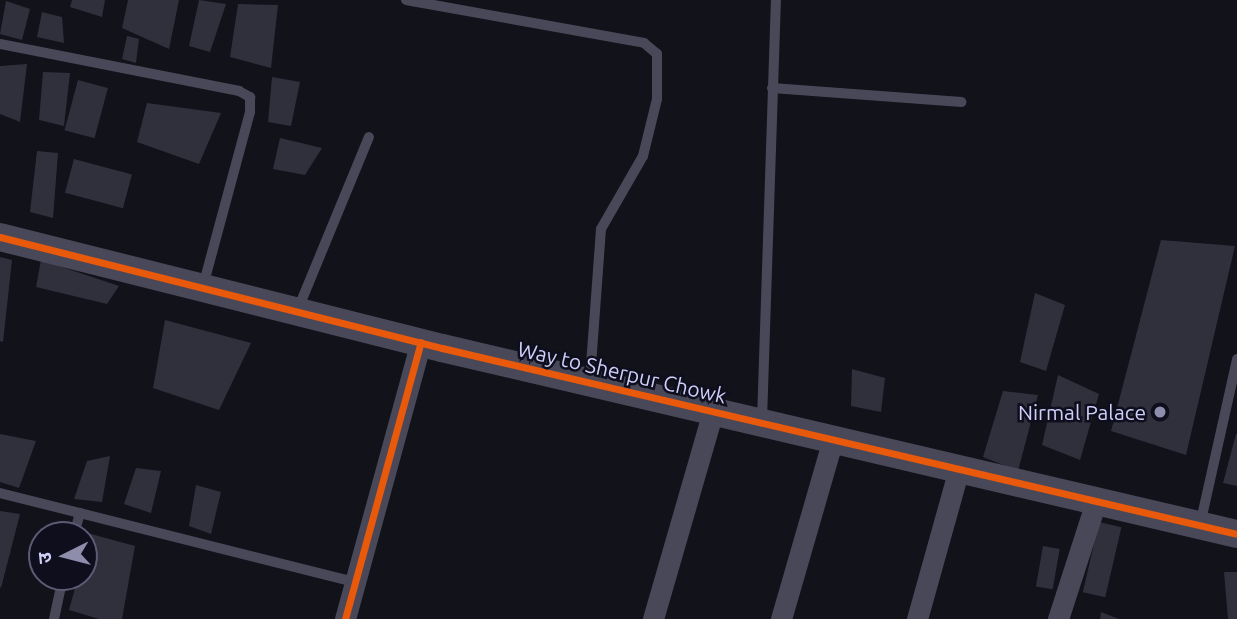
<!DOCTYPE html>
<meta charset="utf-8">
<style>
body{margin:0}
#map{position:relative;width:1237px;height:619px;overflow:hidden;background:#12121a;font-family:Ubuntu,"Noto Sans Devanagari",sans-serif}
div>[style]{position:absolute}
.building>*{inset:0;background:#302f3c;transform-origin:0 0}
.service>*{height:10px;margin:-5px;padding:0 5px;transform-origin:5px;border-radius:5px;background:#484859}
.minor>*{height:21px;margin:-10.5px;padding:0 10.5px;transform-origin:10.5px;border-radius:10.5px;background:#484859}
.tertiary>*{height:28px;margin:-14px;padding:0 14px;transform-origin:14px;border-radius:14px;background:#484859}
.cycleway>*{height:7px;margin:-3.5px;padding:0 3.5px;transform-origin:3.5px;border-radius:3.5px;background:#e8590c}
.dots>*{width:19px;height:19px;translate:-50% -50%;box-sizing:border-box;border:4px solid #0f0e1d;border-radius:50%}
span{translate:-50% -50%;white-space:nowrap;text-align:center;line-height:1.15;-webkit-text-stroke:5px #0f0e1d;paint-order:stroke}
.street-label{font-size:21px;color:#d0cffa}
.poi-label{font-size:21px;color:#d0cffa}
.right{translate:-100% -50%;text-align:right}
.north{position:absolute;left:28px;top:521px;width:70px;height:70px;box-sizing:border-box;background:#0f0e1d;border:2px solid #5c5b75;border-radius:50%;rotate:264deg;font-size:19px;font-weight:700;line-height:28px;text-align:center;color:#d0cffa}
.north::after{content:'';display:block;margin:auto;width:24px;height:32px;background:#8e8dac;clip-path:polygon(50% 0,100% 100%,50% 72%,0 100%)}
</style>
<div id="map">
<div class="building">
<i style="clip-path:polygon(72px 0,105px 0,102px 17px,70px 7px)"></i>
<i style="clip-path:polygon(128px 0,179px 0,169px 49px,122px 28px)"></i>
<i style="clip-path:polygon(199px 0,226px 4px,210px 52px,189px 46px)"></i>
<i style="clip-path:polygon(6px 1px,30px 9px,22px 40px,0 34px)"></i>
<i style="clip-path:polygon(238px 4px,278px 5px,271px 68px,230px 57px)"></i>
<i style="clip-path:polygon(42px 12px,62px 17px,64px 43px,37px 37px)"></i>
<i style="clip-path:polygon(127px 36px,139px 39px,136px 63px,122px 59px)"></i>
<i style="clip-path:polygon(27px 64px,20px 122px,0 114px,0 66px)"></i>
<i style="clip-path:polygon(43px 72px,70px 73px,64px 126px,39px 120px)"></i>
<i style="clip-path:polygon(272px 77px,300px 82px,291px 126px,268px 122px)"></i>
<i style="left:78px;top:80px;width:31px;height:52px;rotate:15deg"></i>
<i style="clip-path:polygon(147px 103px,221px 113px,199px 164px,137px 142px)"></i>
<i style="clip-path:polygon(280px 138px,322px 148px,305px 175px,273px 169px)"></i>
<i style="clip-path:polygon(37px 151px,58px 153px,53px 218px,30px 212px)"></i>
<i style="left:74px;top:159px;width:60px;height:35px;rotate:15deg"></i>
<i style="clip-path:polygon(1161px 240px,1235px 246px,1186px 455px,1111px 431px)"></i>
<i style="clip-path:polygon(0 257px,12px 260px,3px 342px,0 341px)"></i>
<i style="clip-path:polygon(41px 260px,119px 286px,107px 304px,36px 287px)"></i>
<i style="clip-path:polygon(1035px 293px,1065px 305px,1046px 371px,1020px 362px)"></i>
<i style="clip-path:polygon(165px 320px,251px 343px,219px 410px,153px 388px)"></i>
<i style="clip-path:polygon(852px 369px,885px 378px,881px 412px,851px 406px)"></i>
<i style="clip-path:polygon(1058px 375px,1099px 394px,1080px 460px,1042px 445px)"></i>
<i style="clip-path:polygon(1003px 391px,1038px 395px,1018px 471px,983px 457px)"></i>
<i style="clip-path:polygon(0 434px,36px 441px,19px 488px,0 482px)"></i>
<i style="clip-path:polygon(1236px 434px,1237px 434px,1237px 486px,1223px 483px)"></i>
<i style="clip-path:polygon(110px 456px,102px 502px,74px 499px,87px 461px)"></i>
<i style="clip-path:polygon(136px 468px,161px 471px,151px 513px,124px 504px)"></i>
<i style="clip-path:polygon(196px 485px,221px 492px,211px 534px,189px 526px)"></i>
<i style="clip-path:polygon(0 511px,20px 514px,1px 588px,0 587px)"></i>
<i style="left:1099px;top:522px;width:23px;height:72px;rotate:13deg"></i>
<i style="clip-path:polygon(91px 534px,135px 546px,122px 619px,99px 619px,69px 610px,78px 577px,84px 577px)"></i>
<i style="left:1043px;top:546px;width:17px;height:41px;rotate:10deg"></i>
<i style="clip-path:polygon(1224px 572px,1237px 572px,1237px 619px,1228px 619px)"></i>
<i style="clip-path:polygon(1101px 612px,1119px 619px,1100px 619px)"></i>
</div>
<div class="service">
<i style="left:406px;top:0;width:242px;rotate:10.2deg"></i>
<i style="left:644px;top:43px;width:17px;rotate:40deg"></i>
<i style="left:657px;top:54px;width:45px;rotate:90deg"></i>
<i style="left:657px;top:99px;width:59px;rotate:103.8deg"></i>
<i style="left:643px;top:156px;width:84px;rotate:119.9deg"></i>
<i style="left:601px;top:229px;width:151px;rotate:94.2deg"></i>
<i style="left:0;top:44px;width:244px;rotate:11.1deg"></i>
<i style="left:239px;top:91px;width:13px;rotate:29deg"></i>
<i style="left:250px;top:97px;width:15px;rotate:90deg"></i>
<i style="left:250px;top:112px;width:180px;rotate:105.1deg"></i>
<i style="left:772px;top:88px;width:190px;rotate:4.2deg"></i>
<i style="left:298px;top:309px;width:186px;rotate:-67.6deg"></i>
<i style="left:762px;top:420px;width:420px;rotate:-88.1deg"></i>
<i style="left:0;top:493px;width:366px;rotate:14.1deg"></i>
<i style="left:1200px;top:525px;width:170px;rotate:-77.4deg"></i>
<i style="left:74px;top:535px;width:23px;rotate:-75deg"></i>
<i style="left:54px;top:619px;width:43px;rotate:-77.9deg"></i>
</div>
<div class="minor">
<i style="left:345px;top:619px;width:287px;rotate:-74.7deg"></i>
<i style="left:653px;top:619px;width:216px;rotate:-73.9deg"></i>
<i style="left:781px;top:619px;width:187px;rotate:-73.9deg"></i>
<i style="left:917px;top:619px;width:156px;rotate:-74.4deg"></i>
<i style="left:1058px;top:619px;width:124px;rotate:-72.1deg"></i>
</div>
<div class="tertiary">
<i style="left:0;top:237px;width:456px;rotate:14.1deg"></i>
<i style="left:442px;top:348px;width:816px;rotate:13.17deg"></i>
</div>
<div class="cycleway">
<i style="left:0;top:237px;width:456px;rotate:14.1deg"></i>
<i style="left:442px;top:348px;width:816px;rotate:13.17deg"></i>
<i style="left:345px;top:619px;width:287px;rotate:-74.7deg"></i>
</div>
<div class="dots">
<i style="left:1160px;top:412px;background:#8e8dac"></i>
</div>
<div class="street-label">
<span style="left:622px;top:372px;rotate:13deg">Way to Sherpur Chowk</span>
</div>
<div class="poi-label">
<span class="right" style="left:1146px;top:412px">Nirmal Palace</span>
</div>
<div class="north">उ</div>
</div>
